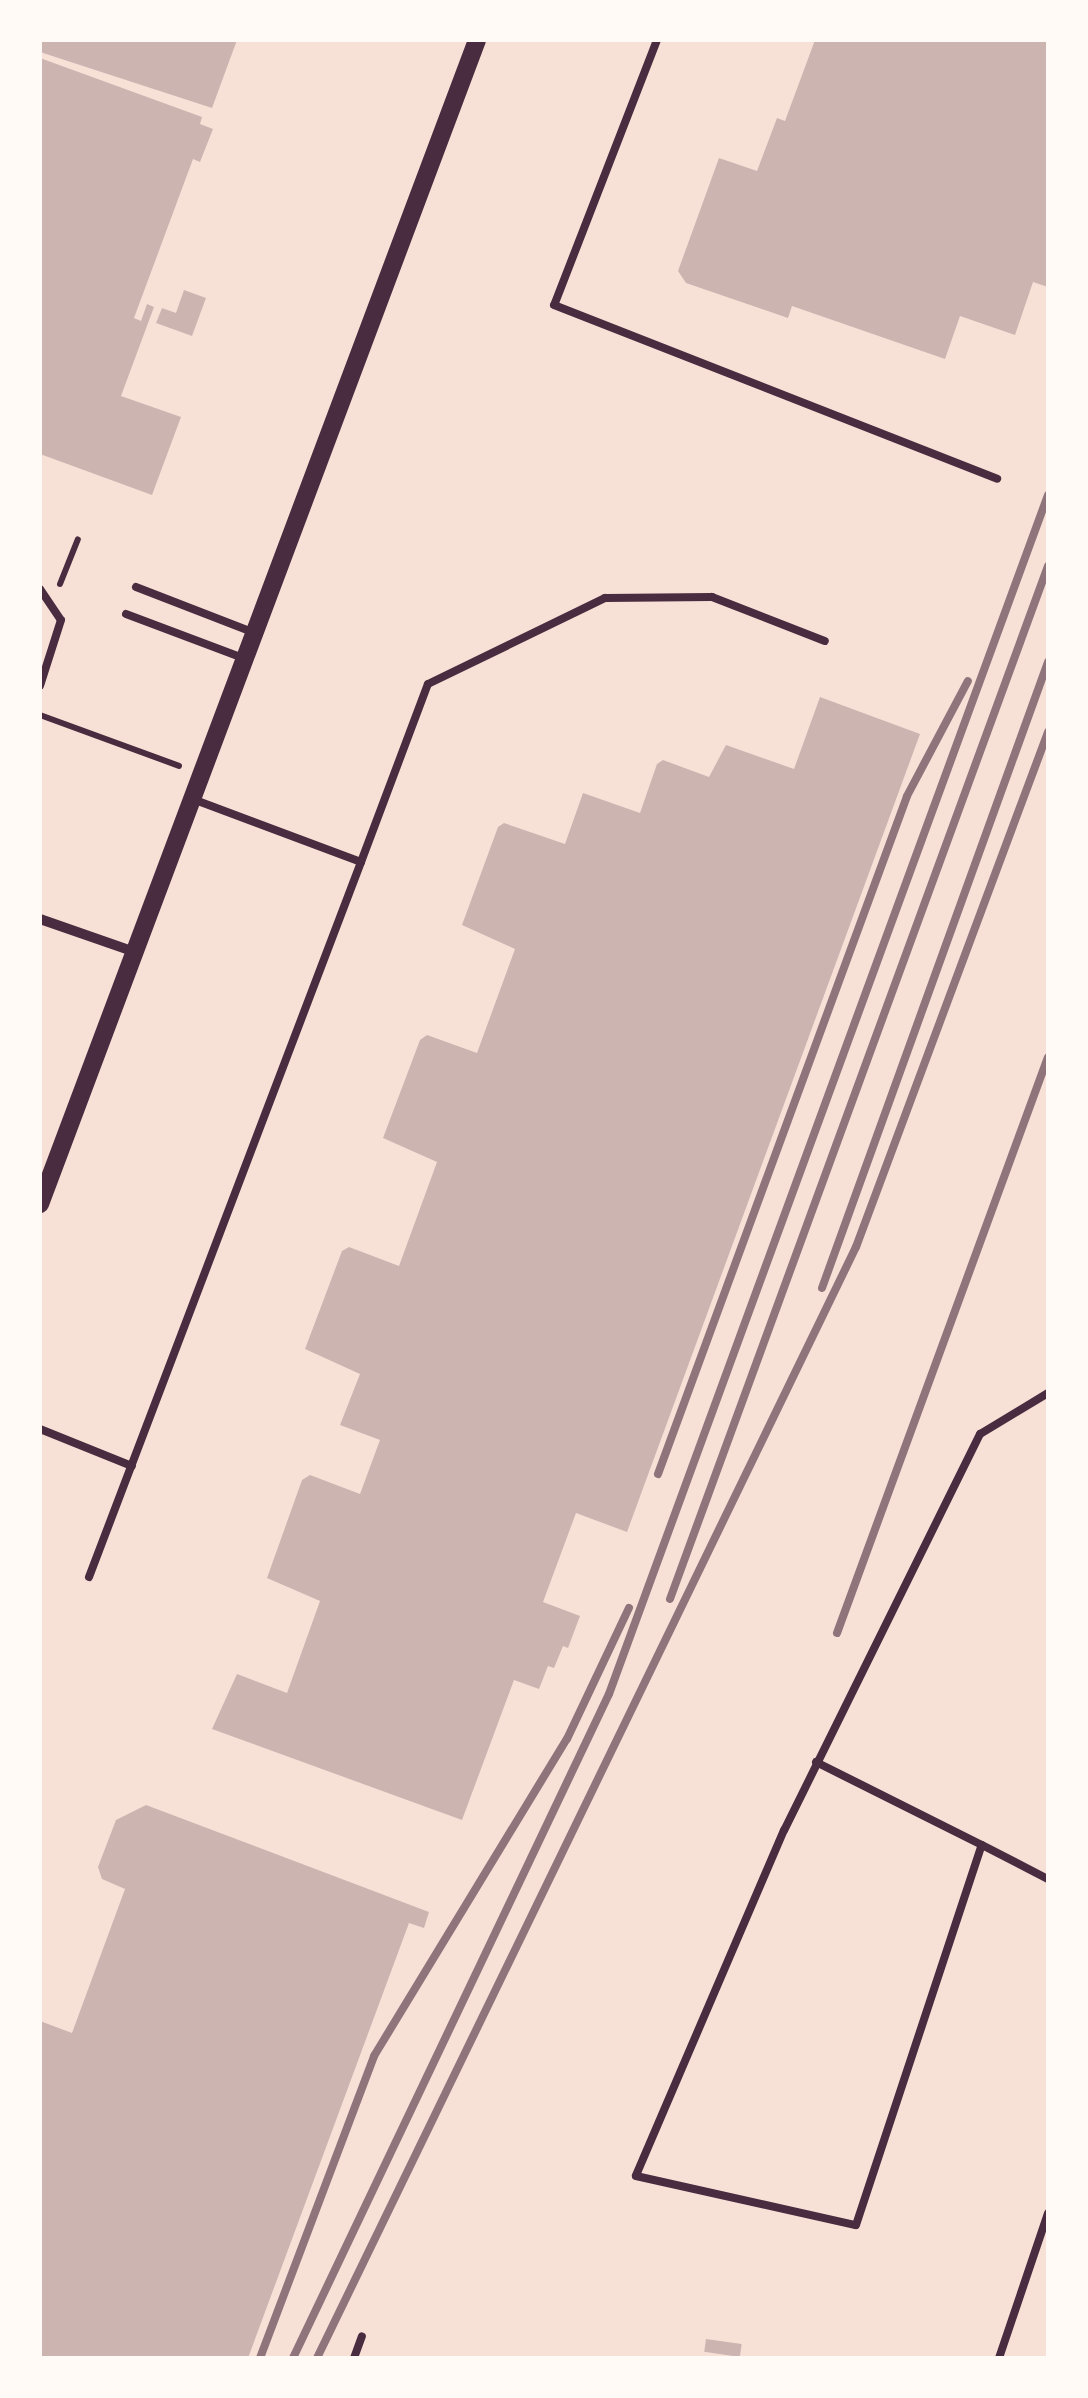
<!DOCTYPE html>
<style>
body{margin:0}
#map{position:relative;width:1088px;height:2398px;overflow:hidden;background:#f7e1d7;font-family:Quicksand,sans-serif}
div>[style]{position:absolute}
.building>*{inset:0;background:#ccb4b1;transform-origin:0 0}
.path>*{height:6px;margin:-3px;padding:0 3px;transform-origin:3px;border-radius:3px;background:#4a2c40}
.service>*{height:8px;margin:-4px;padding:0 4px;transform-origin:4px;border-radius:4px;background:#4a2c40}
.minor>*{height:10px;margin:-5px;padding:0 5px;transform-origin:5px;border-radius:5px;background:#4a2c40}
.tertiary>*{height:18px;margin:-9px;padding:0 9px;transform-origin:9px;border-radius:9px;background:#4a2c40}
.rail>*{height:8px;margin:-4px;padding:0 4px;transform-origin:4px;border-radius:4px;background:#8f747c}
span{translate:-50% -50%;white-space:nowrap;text-align:center;line-height:1.15;-webkit-text-stroke:10px #fffaf5;paint-order:stroke}
.frame{position:absolute;inset:0;border:42px solid #fffaf5;pointer-events:none}
</style>
<div id="map">
<div class="building">
<i style="clip-path:polygon(40px 40px,237px 40px,212px 108px,40px 52px)"></i>
<i style="clip-path:polygon(815px 40px,1048px 40px,1048px 287px,1033px 282px,1015px 335px,960px 316px,945px 359px,792px 306px,788px 318px,686px 283px,678px 271px,719px 158px,757px 171px,777px 118px,785px 121px)"></i>
<i style="clip-path:polygon(40px 58px,202px 117px,200px 124px,213px 129px,200px 162px,193px 159px,134px 318px,141px 321px,147px 304px,154px 307px,121px 396px,181px 417px,152px 495px,40px 454px)"></i>
<i style="clip-path:polygon(184px 290px,206px 298px,192px 336px,156px 323px,162px 308px,176px 313px)"></i>
<i style="clip-path:polygon(820px 697px,920px 734px,627px 1532px,576px 1513px,543px 1602px,580px 1616px,568px 1648px,563px 1646px,554px 1668px,548px 1666px,539px 1689px,514px 1680px,462px 1820px,212px 1729px,237px 1674px,287px 1693px,320px 1601px,267px 1578px,302px 1480px,310px 1475px,360px 1494px,380px 1440px,340px 1425px,360px 1374px,305px 1349px,342px 1251px,349px 1247px,399px 1266px,437px 1162px,383px 1138px,420px 1040px,427px 1035px,477px 1053px,515px 949px,462px 925px,498px 827px,504px 823px,565px 844px,583px 793px,640px 813px,657px 764px,663px 760px,709px 777px,726px 745px,794px 769px)"></i>
<i style="clip-path:polygon(146px 1805px,429px 1912px,424px 1928px,409px 1923px,248px 2358px,40px 2358px,40px 2021px,72px 2033px,125px 1889px,102px 1879px,98px 1867px,116px 1820px)"></i>
<i style="left:706px;top:2339px;width:36px;height:13px;rotate:8deg"></i>
</div>
<div class="path">
<i style="left:60px;top:584px;width:48px;rotate:-68.2deg"></i>
<i style="left:40px;top:715px;width:148px;rotate:20.1deg"></i>
</div>
<div class="service">
<i style="left:657px;top:40px;width:284px;rotate:111.2deg"></i>
<i style="left:554px;top:305px;width:476px;rotate:21.4deg"></i>
<i style="left:136px;top:587px;width:124px;rotate:21.2deg"></i>
<i style="left:40px;top:589px;width:37px;rotate:56deg"></i>
<i style="left:61px;top:620px;width:69px;rotate:107.7deg"></i>
<i style="left:126px;top:614px;width:125px;rotate:20.6deg"></i>
<i style="left:361px;top:862px;width:190px;rotate:-69.4deg"></i>
<i style="left:428px;top:684px;width:197px;rotate:-25.9deg"></i>
<i style="left:605px;top:598px;width:107px;rotate:-0.5deg"></i>
<i style="left:712px;top:597px;width:121px;rotate:21.3deg"></i>
<i style="left:1048px;top:1393px;width:79px;rotate:148.9deg"></i>
<i style="left:980px;top:1434px;width:442px;rotate:116.3deg"></i>
<i style="left:784px;top:1830px;width:376px;rotate:113.2deg"></i>
<i style="left:636px;top:2176px;width:225px;rotate:12.6deg"></i>
<i style="left:856px;top:2225px;width:400px;rotate:-71.7deg"></i>
<i style="left:982px;top:1845px;width:74px;rotate:27.3deg"></i>
<i style="left:40px;top:1429px;width:99px;rotate:21.9deg"></i>
<i style="left:89px;top:1577px;width:765px;rotate:-69.17deg"></i>
<i style="left:361px;top:862px;width:177px;rotate:-159.5deg"></i>
<i style="left:816px;top:1762px;width:186px;rotate:26.6deg"></i>
<i style="left:354px;top:2358px;width:23px;rotate:-70deg"></i>
<i style="left:999px;top:2358px;width:153px;rotate:-71.3deg"></i>
</div>
<div class="minor">
<i style="left:40px;top:919px;width:97px;rotate:19.2deg"></i>
</div>
<div class="tertiary">
<i style="left:40px;top:1204px;width:1243px;rotate:-69.42deg"></i>
</div>
<div class="rail">
<i style="left:822px;top:1288px;width:666px;rotate:-70.15deg"></i>
<i style="left:658px;top:1474px;width:722px;rotate:-69.83deg"></i>
<i style="left:907px;top:796px;width:130px;rotate:-62.1deg"></i>
<i style="left:670px;top:1599px;width:1100px;rotate:-69.9deg"></i>
<i style="left:837px;top:1633px;width:613px;rotate:-69.88deg"></i>
<i style="left:260px;top:2358px;width:323px;rotate:-69.3deg"></i>
<i style="left:374px;top:2056px;width:371px;rotate:-58.7deg"></i>
<i style="left:567px;top:1739px;width:145px;rotate:-64.7deg"></i>
<i style="left:293px;top:2358px;width:735px;rotate:-64.55deg"></i>
<i style="left:609px;top:1694px;width:1277px;rotate:-69.89deg"></i>
<i style="left:317px;top:2358px;width:1235px;rotate:-64.12deg"></i>
<i style="left:856px;top:1247px;width:550px;rotate:-69.55deg"></i>
</div>
<div class="frame"></div>
</div>
